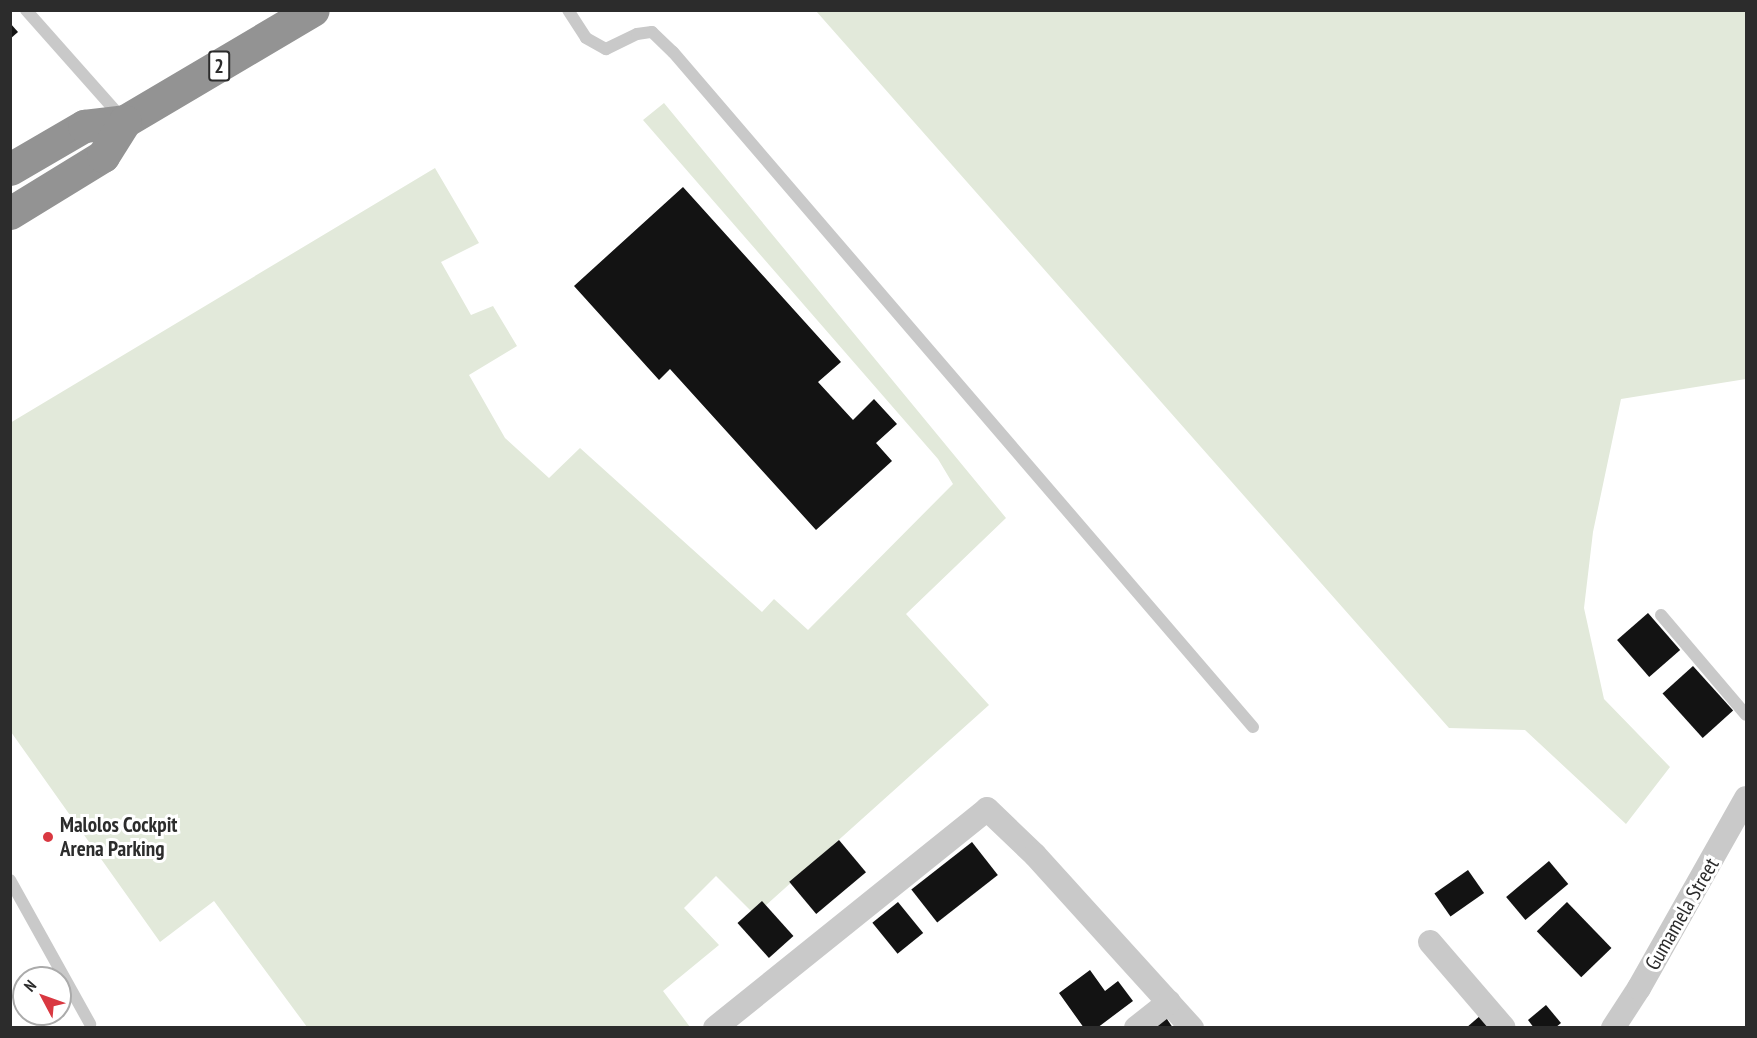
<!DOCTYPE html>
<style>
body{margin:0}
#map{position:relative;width:1757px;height:1038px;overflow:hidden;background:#fff;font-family:"PT Sans Narrow",sans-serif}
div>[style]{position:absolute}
.green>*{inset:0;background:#e2e9da}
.building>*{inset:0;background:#131313;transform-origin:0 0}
.lane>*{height:12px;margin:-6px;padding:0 6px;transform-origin:6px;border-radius:6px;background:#c9c9c9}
.street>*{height:24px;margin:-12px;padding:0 12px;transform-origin:12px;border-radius:12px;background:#c9c9c9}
.highway>*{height:33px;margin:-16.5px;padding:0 16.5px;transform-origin:16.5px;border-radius:16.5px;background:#939393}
.dots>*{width:16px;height:16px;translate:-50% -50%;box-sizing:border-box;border:3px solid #fff;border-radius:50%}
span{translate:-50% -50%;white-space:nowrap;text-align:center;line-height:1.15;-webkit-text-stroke:6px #fff;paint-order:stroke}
.shield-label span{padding:2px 4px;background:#fff;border:2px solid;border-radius:4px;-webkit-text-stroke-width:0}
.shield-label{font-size:20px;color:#2c2c2c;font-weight:700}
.poi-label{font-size:21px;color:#2c2c2c;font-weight:700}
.left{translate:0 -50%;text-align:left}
.street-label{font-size:21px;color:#2c2c2c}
.frame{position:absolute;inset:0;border:12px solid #2c2c2c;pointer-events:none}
.north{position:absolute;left:12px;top:966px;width:60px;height:60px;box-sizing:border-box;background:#fff;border:2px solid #ababab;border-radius:50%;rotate:311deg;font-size:16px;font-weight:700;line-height:24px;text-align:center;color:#2c2c2c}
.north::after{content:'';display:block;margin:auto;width:21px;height:27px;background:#d93841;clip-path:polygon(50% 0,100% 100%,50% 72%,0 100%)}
</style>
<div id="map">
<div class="green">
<i style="clip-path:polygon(816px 11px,1746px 11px,1746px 379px,1621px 399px,1593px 532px,1584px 608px,1604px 699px,1670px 767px,1626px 824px,1525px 730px,1449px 728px)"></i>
<i style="clip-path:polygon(664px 103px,1006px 518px,906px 614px,989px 705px,755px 915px,716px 876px,684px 908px,719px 945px,663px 991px,690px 1027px,307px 1027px,214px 901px,160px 942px,11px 732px,10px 423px,435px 168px,479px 243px,441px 262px,471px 315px,493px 306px,517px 346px,469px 375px,505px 438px,549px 478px,580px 448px,762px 612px,774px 599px,808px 630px,953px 484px,938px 459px,643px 120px)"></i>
</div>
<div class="building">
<i style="clip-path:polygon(10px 23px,18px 32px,10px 39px)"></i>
<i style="clip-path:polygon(683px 187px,841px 362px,818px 382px,853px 420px,874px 399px,897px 424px,876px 443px,892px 461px,816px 530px,670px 369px,659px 380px,574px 286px)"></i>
<i style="left:1648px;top:613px;width:49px;height:41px;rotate:49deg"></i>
<i style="left:1693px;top:666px;width:60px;height:41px;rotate:48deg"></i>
<i style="left:839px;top:840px;width:42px;height:65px;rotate:50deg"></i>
<i style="left:972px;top:842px;width:42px;height:77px;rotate:52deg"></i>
<i style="left:1549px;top:861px;width:30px;height:56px;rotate:50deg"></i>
<i style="left:1468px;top:870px;width:28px;height:41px;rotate:55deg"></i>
<i style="left:762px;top:901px;width:47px;height:33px;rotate:48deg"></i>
<i style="left:898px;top:902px;width:40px;height:33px;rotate:51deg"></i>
<i style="left:1567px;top:902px;width:64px;height:42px;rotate:46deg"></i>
<i style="clip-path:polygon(1090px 970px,1105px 991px,1118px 981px,1133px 1001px,1097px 1028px,1084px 1028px,1059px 993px)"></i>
<i style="clip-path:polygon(1546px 1005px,1561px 1023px,1555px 1028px,1534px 1028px,1528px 1020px)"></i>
<i style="clip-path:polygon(1481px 1015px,1491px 1028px,1466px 1028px)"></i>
<i style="clip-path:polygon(1165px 1016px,1173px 1028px,1150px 1028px)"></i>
</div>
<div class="lane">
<i style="left:26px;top:10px;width:144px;rotate:48.4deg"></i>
<i style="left:568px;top:10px;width:33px;rotate:57deg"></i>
<i style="left:586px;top:38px;width:23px;rotate:29deg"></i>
<i style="left:606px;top:49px;width:34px;rotate:-26deg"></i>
<i style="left:637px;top:34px;width:15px;rotate:-8deg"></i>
<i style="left:652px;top:32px;width:29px;rotate:44deg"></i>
<i style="left:673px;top:52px;width:890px;rotate:49.33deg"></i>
<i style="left:1661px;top:615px;width:131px;rotate:49.6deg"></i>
<i style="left:10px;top:880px;width:165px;rotate:60.9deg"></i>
</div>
<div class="street">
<i style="left:1430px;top:942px;width:113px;rotate:49.3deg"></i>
<i style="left:715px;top:1028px;width:349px;rotate:-38.8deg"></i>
<i style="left:987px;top:809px;width:66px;rotate:43.8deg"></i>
<i style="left:1035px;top:855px;width:234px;rotate:47.8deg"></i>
<i style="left:1136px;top:1028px;width:42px;rotate:-38.2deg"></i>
<i style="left:1613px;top:1028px;width:48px;rotate:-57deg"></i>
<i style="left:1639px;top:988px;width:218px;rotate:-60.6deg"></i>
</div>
<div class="highway">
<i style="left:10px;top:169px;width:86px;rotate:-30.2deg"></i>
<i style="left:84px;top:126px;width:41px;rotate:-7deg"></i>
<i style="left:125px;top:121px;width:218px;rotate:-30.6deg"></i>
<i style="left:10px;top:213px;width:109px;rotate:-31.5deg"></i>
<i style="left:103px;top:156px;width:41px;rotate:-57.8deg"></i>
</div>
<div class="dots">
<i style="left:48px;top:837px;background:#d93841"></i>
</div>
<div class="shield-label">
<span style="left:219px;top:66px">2</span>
</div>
<div class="poi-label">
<span class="left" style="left:60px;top:837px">Malolos Cockpit<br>Arena Parking</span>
</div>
<div class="street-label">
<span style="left:1682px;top:914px;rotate:-60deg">Gumamela Street</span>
</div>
<div class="frame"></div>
<div class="north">N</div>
</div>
